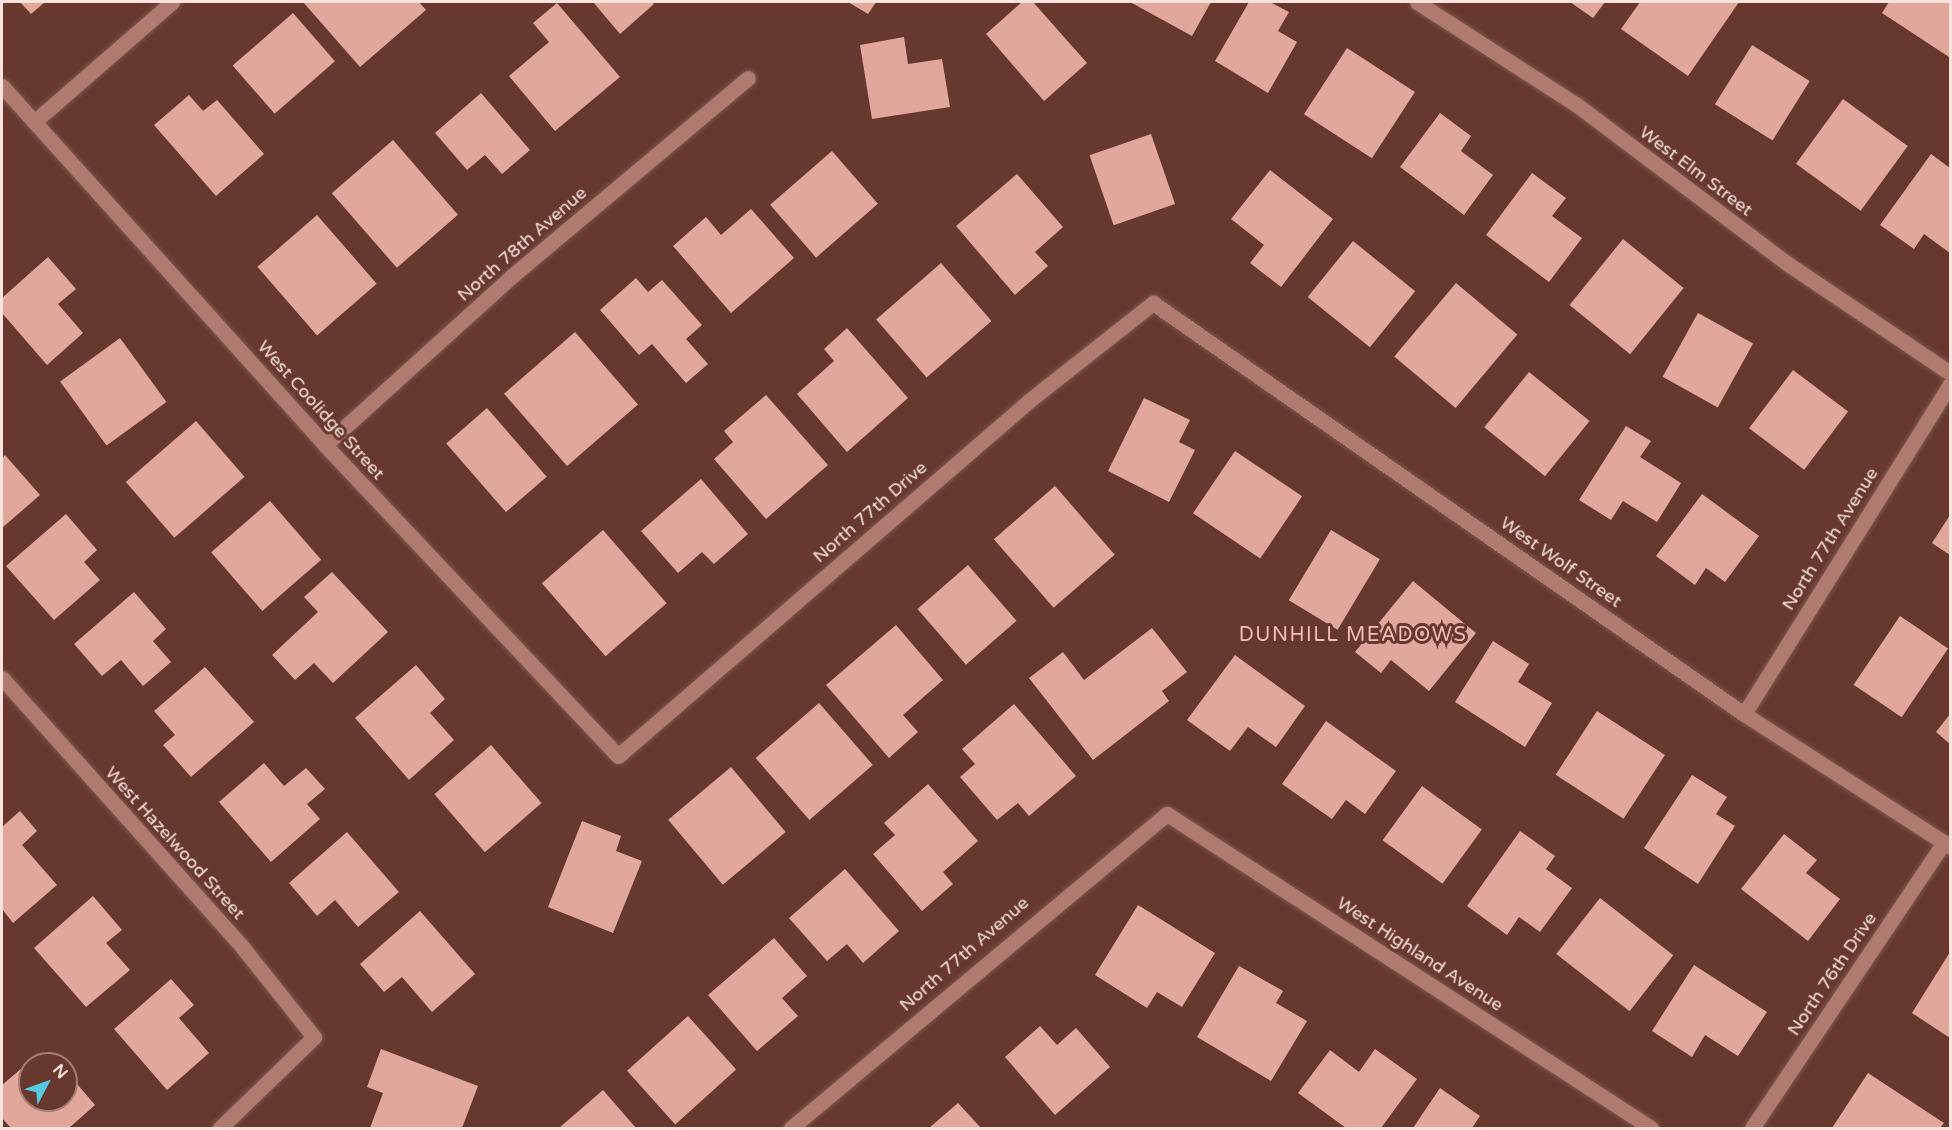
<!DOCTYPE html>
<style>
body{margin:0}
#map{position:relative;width:1952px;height:1130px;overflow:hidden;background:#68382e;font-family:"Varela Round",sans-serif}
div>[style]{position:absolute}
.building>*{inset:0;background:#e1a79b;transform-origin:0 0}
.roads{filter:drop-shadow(0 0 2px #7c554d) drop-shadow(0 0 2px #7c554d)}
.minor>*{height:15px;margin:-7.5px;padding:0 7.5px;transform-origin:7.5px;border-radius:7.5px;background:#b17a6f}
span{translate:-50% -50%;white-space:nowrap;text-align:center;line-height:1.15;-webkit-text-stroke:6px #68382e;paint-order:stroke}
.street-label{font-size:18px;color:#fbe2dc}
.neighbourhood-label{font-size:20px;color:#f9bdb1;letter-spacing:1.5px}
.frame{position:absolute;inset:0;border:3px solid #fbe2dc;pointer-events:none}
.north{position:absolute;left:18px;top:1052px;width:60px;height:60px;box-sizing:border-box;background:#68382e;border:2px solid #a37c74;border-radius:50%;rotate:49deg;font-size:16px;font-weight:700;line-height:24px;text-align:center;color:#fbe2dc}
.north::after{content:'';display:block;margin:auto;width:21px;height:27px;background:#55cae0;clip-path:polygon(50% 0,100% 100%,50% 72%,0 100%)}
</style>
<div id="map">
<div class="building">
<i style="clip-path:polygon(20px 2px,45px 2px,31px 14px)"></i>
<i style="clip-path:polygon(303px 2px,419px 2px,426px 10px,360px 67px)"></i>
<i style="clip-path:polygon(593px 2px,652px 2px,654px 4px,620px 34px)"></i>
<i style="clip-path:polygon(848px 2px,876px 2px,868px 14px)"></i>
<i style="clip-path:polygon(1022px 2px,1033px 2px,1087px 63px,1044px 101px,986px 34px)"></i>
<i style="clip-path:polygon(1130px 2px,1211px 2px,1192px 36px)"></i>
<i style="clip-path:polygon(1249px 2px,1270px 2px,1289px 12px,1278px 31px,1297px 42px,1268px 93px,1215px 61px)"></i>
<i style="clip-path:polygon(1570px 2px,1605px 2px,1593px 18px)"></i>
<i style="clip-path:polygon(1640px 2px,1739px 2px,1688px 76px,1621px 29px)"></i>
<i style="clip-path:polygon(1889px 2px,1950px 2px,1949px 57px,1882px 13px)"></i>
<i style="clip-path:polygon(557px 3px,620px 77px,555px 131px,509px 76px,549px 42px,533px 23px)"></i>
<i style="left:293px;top:13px;width:64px;height:80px;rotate:49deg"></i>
<i style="clip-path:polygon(904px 37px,908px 64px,942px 59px,950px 107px,872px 119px,860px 45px)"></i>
<i style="left:1752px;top:45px;width:68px;height:70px;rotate:32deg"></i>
<i style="left:1347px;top:48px;width:81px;height:79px;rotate:33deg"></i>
<i style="clip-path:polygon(481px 93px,530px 150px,502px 174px,485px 155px,467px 170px,435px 133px)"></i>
<i style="clip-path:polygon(189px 95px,203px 111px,217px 100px,264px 154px,216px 196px,154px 125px)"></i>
<i style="left:1843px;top:99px;width:80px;height:80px;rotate:36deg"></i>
<i style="clip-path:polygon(1440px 113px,1471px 136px,1461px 151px,1493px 175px,1464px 215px,1400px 167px)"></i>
<i style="left:1151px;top:134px;width:74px;height:65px;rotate:71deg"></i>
<i style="left:393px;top:140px;width:99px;height:81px;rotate:49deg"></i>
<i style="left:832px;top:151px;width:70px;height:82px;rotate:49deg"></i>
<i style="clip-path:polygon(1931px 154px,1950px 168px,1950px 253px,1924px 234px,1914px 249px,1880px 225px)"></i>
<i style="clip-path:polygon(1270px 170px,1333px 219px,1281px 287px,1250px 263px,1264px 245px,1231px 219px)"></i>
<i style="clip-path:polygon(1532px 173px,1566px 198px,1552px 216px,1582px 238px,1549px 282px,1486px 235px)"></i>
<i style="clip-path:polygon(1017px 174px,1063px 227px,1035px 252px,1048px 266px,1015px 295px,956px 226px)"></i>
<i style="clip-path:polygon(751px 209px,794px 258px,731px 313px,673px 246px,706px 217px,721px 235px)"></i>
<i style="left:317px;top:215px;width:91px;height:79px;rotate:49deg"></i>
<i style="left:1623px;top:239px;width:78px;height:85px;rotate:39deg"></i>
<i style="left:1353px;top:241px;width:80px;height:72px;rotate:39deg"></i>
<i style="clip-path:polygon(48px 257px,76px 289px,58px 304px,83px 333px,47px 365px,2px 313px,2px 298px)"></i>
<i style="left:941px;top:263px;width:77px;height:86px;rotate:49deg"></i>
<i style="clip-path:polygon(636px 278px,648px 292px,662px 280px,702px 325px,686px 339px,708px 364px,686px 383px,652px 344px,639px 355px,600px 310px)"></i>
<i style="left:1456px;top:283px;width:80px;height:96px;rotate:40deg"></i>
<i style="left:1698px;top:313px;width:63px;height:73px;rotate:29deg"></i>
<i style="clip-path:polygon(847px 328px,908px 398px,847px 452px,797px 394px,834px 361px,824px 349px)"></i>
<i style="left:575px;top:332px;width:96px;height:94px;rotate:49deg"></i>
<i style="left:120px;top:338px;width:79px;height:74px;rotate:54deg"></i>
<i style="left:1793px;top:370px;width:69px;height:73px;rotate:37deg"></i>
<i style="left:1529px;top:372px;width:78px;height:71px;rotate:39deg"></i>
<i style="clip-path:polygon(766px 395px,828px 465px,766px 519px,714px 459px,733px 442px,724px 431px)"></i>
<i style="clip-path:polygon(1144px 398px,1190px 420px,1179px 442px,1195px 450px,1169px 502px,1108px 471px)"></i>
<i style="left:487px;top:408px;width:91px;height:54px;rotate:49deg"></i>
<i style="left:196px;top:421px;width:74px;height:93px;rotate:49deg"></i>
<i style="clip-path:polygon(1626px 426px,1651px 441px,1640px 457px,1681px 483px,1657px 522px,1623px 501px,1611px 520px,1579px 500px)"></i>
<i style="left:1235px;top:451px;width:81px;height:75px;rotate:34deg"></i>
<i style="clip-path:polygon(5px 455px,40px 495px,2px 528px,2px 459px)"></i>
<i style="clip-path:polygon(701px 479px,748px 534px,714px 564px,702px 552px,678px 573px,641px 531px)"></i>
<i style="left:1055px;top:486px;width:91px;height:81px;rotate:49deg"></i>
<i style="clip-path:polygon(1702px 494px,1759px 536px,1725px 582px,1706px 568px,1695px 585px,1656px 556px)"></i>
<i style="left:270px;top:501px;width:78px;height:78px;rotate:49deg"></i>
<i style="clip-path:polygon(66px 514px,97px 550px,84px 562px,100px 580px,54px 620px,6px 566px)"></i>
<i style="clip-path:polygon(1950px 515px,1950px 555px,1932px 543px)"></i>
<i style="left:603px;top:530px;width:97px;height:81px;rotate:49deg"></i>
<i style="left:1331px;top:530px;width:57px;height:82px;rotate:31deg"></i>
<i style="left:968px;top:565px;width:74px;height:67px;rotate:49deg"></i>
<i style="clip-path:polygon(332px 572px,388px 632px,333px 683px,314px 663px,295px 680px,272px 655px,318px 612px,304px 597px)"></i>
<i style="clip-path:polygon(1413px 581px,1476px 633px,1429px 691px,1391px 660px,1381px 673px,1355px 652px)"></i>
<i style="clip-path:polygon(134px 592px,166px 629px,153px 641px,171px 662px,143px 686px,121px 660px,102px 676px,74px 644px)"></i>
<i style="left:1900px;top:616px;width:58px;height:83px;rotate:34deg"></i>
<i style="clip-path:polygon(896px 625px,943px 680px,903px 715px,918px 732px,889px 758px,826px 685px)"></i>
<i style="clip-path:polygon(1152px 628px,1187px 672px,1162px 691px,1169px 701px,1093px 760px,1029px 678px,1063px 652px,1084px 680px)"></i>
<i style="clip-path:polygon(1493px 641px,1529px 664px,1518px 682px,1552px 703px,1525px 747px,1455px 702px)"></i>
<i style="clip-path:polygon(1235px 655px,1305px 706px,1276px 747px,1248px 727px,1230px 751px,1187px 720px)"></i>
<i style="clip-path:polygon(416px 665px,445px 699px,430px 713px,454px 740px,409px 780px,355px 718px)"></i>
<i style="clip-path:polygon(205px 667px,254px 722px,191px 777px,163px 745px,175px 735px,154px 711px)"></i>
<i style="left:819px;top:703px;width:82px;height:84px;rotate:49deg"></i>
<i style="clip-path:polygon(1014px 704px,1076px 776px,1029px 816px,1018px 803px,997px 820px,960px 777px,975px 764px,962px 749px)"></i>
<i style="left:1597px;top:711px;width:81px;height:76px;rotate:33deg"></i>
<i style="clip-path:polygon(1950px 714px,1950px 744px,1936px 732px)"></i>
<i style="clip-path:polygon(1326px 721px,1396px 771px,1365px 814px,1346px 800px,1332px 819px,1282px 784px)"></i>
<i style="left:491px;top:745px;width:77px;height:75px;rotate:49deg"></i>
<i style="clip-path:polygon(264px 763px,284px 786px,306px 768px,325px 789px,307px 804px,320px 819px,271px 862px,219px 802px)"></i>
<i style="left:731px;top:767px;width:85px;height:82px;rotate:50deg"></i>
<i style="clip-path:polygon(1692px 775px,1727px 797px,1716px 814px,1735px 826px,1698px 884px,1644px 848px)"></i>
<i style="clip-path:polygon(928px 784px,978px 841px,943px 872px,953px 884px,922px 911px,873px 854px,895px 835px,884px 823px)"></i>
<i style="left:1422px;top:786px;width:74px;height:67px;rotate:36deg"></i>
<i style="clip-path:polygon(20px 811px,37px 831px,22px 845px,57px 885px,13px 923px,2px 909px,2px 827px)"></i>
<i style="clip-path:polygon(582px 821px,621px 836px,616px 851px,642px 861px,613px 933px,548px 907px)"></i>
<i style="clip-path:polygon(1520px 831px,1555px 856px,1546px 869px,1572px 888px,1540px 932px,1519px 917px,1507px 935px,1467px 906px)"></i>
<i style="clip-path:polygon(347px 832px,399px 892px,358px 927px,335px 900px,317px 916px,289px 883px)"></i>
<i style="clip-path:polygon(1784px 834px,1817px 860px,1806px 873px,1840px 899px,1808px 941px,1741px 889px)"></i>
<i style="clip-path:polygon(845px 869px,899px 931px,863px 963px,847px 944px,827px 961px,789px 918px)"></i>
<i style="clip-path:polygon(93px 896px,122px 930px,106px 943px,130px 970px,86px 1007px,34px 948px)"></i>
<i style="left:1600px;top:898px;width:93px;height:71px;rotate:38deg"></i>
<i style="clip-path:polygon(1138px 905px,1215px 953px,1182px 1007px,1157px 992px,1147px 1008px,1095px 975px)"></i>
<i style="clip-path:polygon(420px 911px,475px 974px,432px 1012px,402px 977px,384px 992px,360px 964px)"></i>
<i style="clip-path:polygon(774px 938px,807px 976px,782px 998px,798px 1016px,757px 1051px,708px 995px)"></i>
<i style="clip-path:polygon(1950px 952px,1950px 1038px,1912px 1013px)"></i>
<i style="clip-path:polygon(1694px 965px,1767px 1012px,1738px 1056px,1705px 1035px,1692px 1057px,1652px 1031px)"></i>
<i style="clip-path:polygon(1239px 966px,1283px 991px,1276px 1003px,1307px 1021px,1271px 1081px,1197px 1037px)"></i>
<i style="clip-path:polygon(171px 979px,194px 1005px,179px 1018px,209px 1053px,167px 1090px,114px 1029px)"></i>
<i style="left:688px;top:1016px;width:72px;height:82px;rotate:48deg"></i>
<i style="clip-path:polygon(1040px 1026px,1057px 1045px,1076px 1028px,1110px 1067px,1055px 1115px,1005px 1057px)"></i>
<i style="clip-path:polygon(381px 1049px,478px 1086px,462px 1128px,370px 1128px,383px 1093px,367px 1087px)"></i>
<i style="clip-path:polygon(1375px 1049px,1417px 1079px,1381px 1128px,1346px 1128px,1298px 1093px,1330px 1050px,1359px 1072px)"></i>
<i style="clip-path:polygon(22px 1068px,30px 1077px,30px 1100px,66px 1100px,66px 1071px,95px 1105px,69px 1128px,11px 1128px,2px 1118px,2px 1085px)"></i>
<i style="clip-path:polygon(1868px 1073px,1944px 1123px,1940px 1128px,1832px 1128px)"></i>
<i style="clip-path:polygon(1440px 1088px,1480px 1116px,1472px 1128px,1413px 1128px)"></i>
<i style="clip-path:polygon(603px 1090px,636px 1128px,559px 1128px)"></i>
<i style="clip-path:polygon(958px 1103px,981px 1128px,929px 1128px)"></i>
</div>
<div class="roads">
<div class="minor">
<i style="left:1417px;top:2px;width:190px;rotate:32.8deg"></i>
<i style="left:1577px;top:105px;width:264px;rotate:37deg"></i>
<i style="left:1788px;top:264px;width:195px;rotate:33.9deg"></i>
<i style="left:2px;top:86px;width:483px;rotate:48deg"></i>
<i style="left:325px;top:445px;width:427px;rotate:46.7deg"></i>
<i style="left:618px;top:756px;width:544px;rotate:-40.83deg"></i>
<i style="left:1030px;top:400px;width:157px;rotate:-38.3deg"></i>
<i style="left:1153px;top:303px;width:720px;rotate:34.82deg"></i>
<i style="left:1744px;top:714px;width:245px;rotate:32.7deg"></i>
<i style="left:34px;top:122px;width:183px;rotate:-41deg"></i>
<i style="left:325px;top:445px;width:252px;rotate:-42.1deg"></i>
<i style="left:512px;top:276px;width:308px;rotate:-40deg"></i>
<i style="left:2px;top:678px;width:362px;rotate:48.2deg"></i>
<i style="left:243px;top:948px;width:114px;rotate:51.4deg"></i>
<i style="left:314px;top:1037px;width:131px;rotate:135.9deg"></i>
<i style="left:1744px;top:714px;width:389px;rotate:-58deg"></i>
<i style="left:791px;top:1128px;width:490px;rotate:-39.9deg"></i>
<i style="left:1167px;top:814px;width:577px;rotate:32.97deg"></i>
<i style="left:1752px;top:1128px;width:344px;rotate:-56.1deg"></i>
</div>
</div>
<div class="street-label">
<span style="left:1696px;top:171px;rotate:37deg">West Elm Street</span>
<span style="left:522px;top:244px;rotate:-41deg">North 78th Avenue</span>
<span style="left:321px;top:410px;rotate:48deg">West Coolidge Street</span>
<span style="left:870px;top:512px;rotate:-41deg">North 77th Drive</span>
<span style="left:1830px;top:539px;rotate:-58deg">North 77th Avenue</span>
<span style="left:1561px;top:562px;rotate:35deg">West Wolf Street</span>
<span style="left:175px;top:843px;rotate:48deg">West Hazelwood Street</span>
<span style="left:964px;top:954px;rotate:-41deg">North 77th Avenue</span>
<span style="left:1420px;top:954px;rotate:33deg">West Highland Avenue</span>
<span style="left:1832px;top:974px;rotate:-56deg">North 76th Drive</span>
</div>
<div class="neighbourhood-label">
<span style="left:1353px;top:635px">DUNHILL MEADOWS</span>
</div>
<div class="frame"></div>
<div class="north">N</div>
</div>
